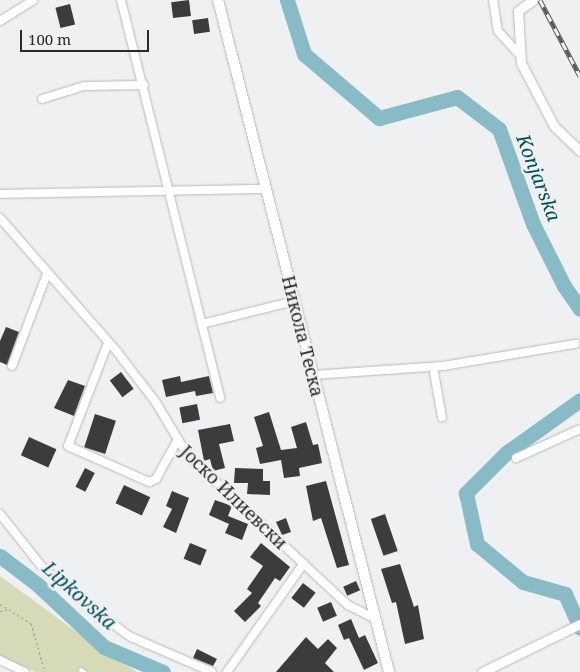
<!DOCTYPE html>
<meta charset="utf-8">
<style>
body{margin:0}
#map{position:relative;width:580px;height:672px;overflow:hidden;background:#eff0f1;font-family:"Noto Serif",serif}
div>[style]{position:absolute}
.green>*{inset:0;background:#d7dab9}
.river>*{height:15px;margin:-7.5px;padding:0 7.5px;transform-origin:7.5px;border-radius:7.5px;background:#89bbc6}
.building>*{inset:0;background:#3d3c3b;transform-origin:0 0}
.path>*{height:1px;margin-top:-0.5px;transform-origin:0;background:repeating-linear-gradient(90deg,#9b9c9c 0 2.5px,transparent 0 5px)}
.roads{filter:drop-shadow(0 0 1px #b8b9ba) drop-shadow(0 0 1px #b8b9ba)}
.service>*{height:4px;margin:-2px;padding:0 2px;transform-origin:2px;border-radius:2px;background:#fff}
.minor>*{height:8px;margin:-4px;padding:0 4px;transform-origin:4px;border-radius:4px;background:#fff}
.tertiary>*{height:9px;margin:-4.5px;padding:0 4.5px;transform-origin:4.5px;border-radius:4.5px;background:#fff}
.secondary>*{height:10px;margin:-5px;padding:0 5px;transform-origin:5px;border-radius:5px;background:#fff}
.rail>*{height:4.5px;margin-top:-2.25px;transform-origin:0;background:repeating-linear-gradient(90deg,#eff0f1 0 8px,#585858 0 16px);box-sizing:border-box;border-block:1px solid #585858}
span{translate:-50% -50%;white-space:nowrap;text-align:center;line-height:1.15;-webkit-text-stroke:5px #eff0f1;paint-order:stroke}
.street-label{font-size:18px;color:#2a2a2a}
.water-label{font-size:19px;color:#004c58;font-style:italic}
.scale{position:absolute;left:20px;top:30px;width:129px;height:22px;box-sizing:border-box;border:2px solid #2a2a2a;border-top:0;padding-left:6px;font-size:15px;line-height:18px;white-space:nowrap;color:#2a2a2a;-webkit-text-stroke:4px #eff0f1;paint-order:stroke}
</style>
<div id="map">
<div class="green">
<i style="clip-path:polygon(0 576px,92px 643px,137px 672px,35px 672px,0 656px)"></i>
</div>
<div class="river">
<i style="left:287px;top:0;width:57px;rotate:72.5deg"></i>
<i style="left:304px;top:54px;width:99px;rotate:40.5deg"></i>
<i style="left:379px;top:118px;width:81px;rotate:-15.1deg"></i>
<i style="left:457px;top:97px;width:53px;rotate:37.3deg"></i>
<i style="left:499px;top:129px;width:101px;rotate:70.3deg"></i>
<i style="left:533px;top:224px;width:69px;rotate:63.4deg"></i>
<i style="left:564px;top:286px;width:28px;rotate:55deg"></i>
<i style="left:580px;top:400px;width:91px;rotate:144.4deg"></i>
<i style="left:506px;top:453px;width:57px;rotate:135deg"></i>
<i style="left:466px;top:493px;width:52px;rotate:77.8deg"></i>
<i style="left:477px;top:544px;width:60px;rotate:39.6deg"></i>
<i style="left:523px;top:582px;width:44px;rotate:15.9deg"></i>
<i style="left:565px;top:594px;width:37px;rotate:66deg"></i>
<i style="left:0;top:556px;width:48px;rotate:37.3deg"></i>
<i style="left:38px;top:585px;width:91px;rotate:43.2deg"></i>
<i style="left:104px;top:647px;width:64px;rotate:23deg"></i>
</div>
<div class="building">
<i style="left:189px;top:0;width:16px;height:18px;rotate:83deg"></i>
<i style="left:70px;top:4px;width:21px;height:15px;rotate:76deg"></i>
<i style="left:208px;top:18px;width:14px;height:16px;rotate:82deg"></i>
<i style="clip-path:polygon(6px 327px,19px 332px,7px 365px,0 362px,0 341px)"></i>
<i style="left:121px;top:372px;width:21px;height:14px;rotate:53deg"></i>
<i style="clip-path:polygon(180px 376px,181px 382px,209px 376px,213px 393px,196px 396px,195px 391px,166px 397px,162px 380px)"></i>
<i style="clip-path:polygon(68px 380px,85px 386px,74px 416px,54px 408px)"></i>
<i style="left:197px;top:404px;width:16px;height:18px;rotate:79deg"></i>
<i style="clip-path:polygon(269px 412px,281px 450px,297px 448px,291px 427px,306px 422px,313px 445px,318px 444px,322px 463px,299px 468px,300px 476px,284px 478px,281px 460px,260px 464px,256px 448px,263px 446px,254px 417px)"></i>
<i style="left:95px;top:414px;width:22px;height:35px;rotate:18deg"></i>
<i style="clip-path:polygon(230px 424px,234px 441px,219px 444px,225px 468px,213px 471px,210px 459px,204px 461px,198px 430px)"></i>
<i style="left:29px;top:437px;width:30px;height:20px;rotate:24deg"></i>
<i style="left:85px;top:468px;width:11px;height:21px;rotate:27deg"></i>
<i style="clip-path:polygon(235px 468px,263px 469px,263px 481px,270px 481px,270px 495px,247px 494px,248px 483px,234px 483px)"></i>
<i style="clip-path:polygon(326px 481px,349px 565px,337px 568px,321px 518px,313px 521px,306px 486px)"></i>
<i style="left:124px;top:485px;width:29px;height:20px;rotate:25deg"></i>
<i style="clip-path:polygon(172px 491px,189px 498px,176px 533px,163px 527px,172px 509px,166px 506px)"></i>
<i style="clip-path:polygon(215px 500px,232px 506px,228px 516px,248px 524px,242px 540px,225px 533px,229px 524px,209px 515px)"></i>
<i style="left:385px;top:514px;width:39px;height:15px;rotate:71deg"></i>
<i style="clip-path:polygon(286px 518px,291px 532px,282px 535px,276px 522px)"></i>
<i style="left:190px;top:543px;width:18px;height:17px;rotate:22deg"></i>
<i style="clip-path:polygon(261px 543px,290px 567px,280px 581px,275px 578px,258px 603px,261px 606px,245px 622px,234px 611px,252px 593px,247px 589px,263px 566px,250px 557px)"></i>
<i style="clip-path:polygon(400px 564px,414px 607px,418px 605px,424px 639px,405px 644px,396px 602px,392px 603px,381px 569px)"></i>
<i style="left:356px;top:581px;width:10px;height:14px;rotate:66deg"></i>
<i style="left:303px;top:583px;width:16px;height:19px;rotate:38deg"></i>
<i style="left:331px;top:602px;width:15px;height:15px;rotate:67deg"></i>
<i style="clip-path:polygon(351px 619px,359px 638px,365px 635px,378px 663px,364px 670px,349px 638px,344px 640px,338px 625px)"></i>
<i style="clip-path:polygon(306px 637px,318px 649px,328px 639px,337px 648px,325px 663px,334px 672px,276px 672px)"></i>
<i style="clip-path:polygon(197px 649px,217px 659px,213px 666px,193px 658px)"></i>
</div>
<div class="path">
<i style="left:0;top:604px;width:36px;rotate:32deg"></i>
<i style="left:31px;top:623px;width:51px;rotate:74.1deg"></i>
<i style="left:0;top:611px;width:9px;rotate:-13deg"></i>
</div>
<div class="roads">
<div class="service">
<i style="left:81px;top:670px;width:4px;rotate:34deg"></i>
</div>
<div class="minor">
<i style="left:121px;top:0;width:410px;rotate:76deg"></i>
<i style="left:493px;top:0;width:31px;rotate:81deg"></i>
<i style="left:498px;top:31px;width:30px;rotate:48deg"></i>
<i style="left:0;top:21px;width:39px;rotate:-32deg"></i>
<i style="left:42px;top:99px;width:44px;rotate:-17.2deg"></i>
<i style="left:84px;top:86px;width:60px;rotate:-1deg"></i>
<i style="left:0;top:194px;width:265px;rotate:-1.1deg"></i>
<i style="left:0;top:218px;width:179px;rotate:48.8deg"></i>
<i style="left:118px;top:353px;width:61px;rotate:52.4deg"></i>
<i style="left:155px;top:401px;width:64px;rotate:59deg"></i>
<i style="left:188px;top:456px;width:219px;rotate:43deg"></i>
<i style="left:348px;top:605px;width:27px;rotate:27deg"></i>
<i style="left:202px;top:324px;width:95px;rotate:-14deg"></i>
<i style="left:108px;top:343px;width:110px;rotate:111.2deg"></i>
<i style="left:68px;top:446px;width:89px;rotate:24deg"></i>
<i style="left:149px;top:482px;width:8px;rotate:-23deg"></i>
<i style="left:156px;top:479px;width:43px;rotate:-61.1deg"></i>
<i style="left:12px;top:366px;width:98px;rotate:-69.2deg"></i>
<i style="left:433px;top:367px;width:51px;rotate:79.8deg"></i>
<i style="left:313px;top:375px;width:130px;rotate:-4deg"></i>
<i style="left:443px;top:366px;width:134px;rotate:-9.5deg"></i>
<i style="left:516px;top:458px;width:70px;rotate:-24.4deg"></i>
<i style="left:0;top:514px;width:69px;rotate:51.5deg"></i>
<i style="left:43px;top:568px;width:90px;rotate:38.7deg"></i>
<i style="left:113px;top:624px;width:22px;rotate:36deg"></i>
<i style="left:131px;top:637px;width:88px;rotate:23.4deg"></i>
<i style="left:0;top:660px;width:28px;rotate:26deg"></i>
<i style="left:227px;top:672px;width:133px;rotate:-54.8deg"></i>
</div>
<div class="tertiary">
<i style="left:533px;top:0;width:19px;rotate:144deg"></i>
<i style="left:518px;top:11px;width:52px;rotate:86.7deg"></i>
<i style="left:521px;top:63px;width:71px;rotate:62.4deg"></i>
<i style="left:554px;top:126px;width:36px;rotate:44deg"></i>
<i style="left:482px;top:672px;width:109px;rotate:-26.1deg"></i>
</div>
<div class="secondary">
<i style="left:218px;top:0;width:693px;rotate:75.72deg"></i>
</div>
</div>
<div class="rail">
<i style="left:540px;top:0;width:86px;rotate:62.2deg"></i>
</div>
<div class="street-label">
<span style="left:303px;top:336px;rotate:76deg">Никола Теска</span>
<span style="left:234px;top:497px;rotate:44deg">Јоско Илиевски</span>
</div>
<div class="water-label">
<span style="left:538px;top:178px;rotate:69deg">Konjarska</span>
<span style="left:79px;top:596px;rotate:42deg">Lipkovska</span>
</div>
<div class="scale">100 m</div>
</div>
